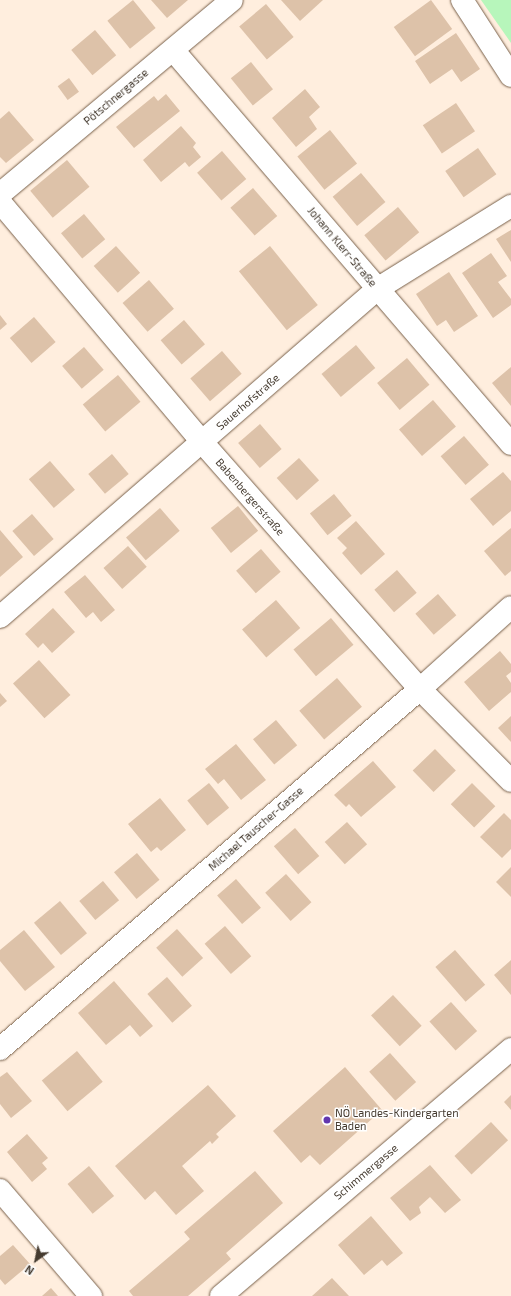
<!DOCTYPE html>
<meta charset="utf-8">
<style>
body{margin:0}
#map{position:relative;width:511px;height:1296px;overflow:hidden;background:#ffeede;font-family:"Exo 2",sans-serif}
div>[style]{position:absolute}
.green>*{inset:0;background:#b7f6bb}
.building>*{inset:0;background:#ddc2a9;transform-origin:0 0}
.roads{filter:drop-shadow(0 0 1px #79614b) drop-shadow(0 0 1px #79614b)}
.minor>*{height:22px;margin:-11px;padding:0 11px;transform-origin:11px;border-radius:11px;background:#fff}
.dots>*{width:11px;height:11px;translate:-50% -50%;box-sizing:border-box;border:2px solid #fff;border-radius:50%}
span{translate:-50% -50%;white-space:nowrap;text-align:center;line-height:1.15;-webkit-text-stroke:3px #fff;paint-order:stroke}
.street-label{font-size:11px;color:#453b30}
.poi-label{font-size:11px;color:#453b30}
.left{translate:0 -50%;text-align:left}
.north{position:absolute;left:16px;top:1240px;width:40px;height:40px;-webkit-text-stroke:3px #fff;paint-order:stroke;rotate:213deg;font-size:11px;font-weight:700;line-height:16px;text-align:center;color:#453b30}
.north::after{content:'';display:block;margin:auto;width:14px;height:18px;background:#453b30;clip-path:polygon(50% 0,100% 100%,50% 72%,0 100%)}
</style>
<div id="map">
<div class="green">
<i style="clip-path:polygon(481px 0,511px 0,511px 43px)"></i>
</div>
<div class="building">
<i style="left:133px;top:0;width:36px;height:33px;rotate:51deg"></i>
<i style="clip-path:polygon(151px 0,188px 0,167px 18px)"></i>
<i style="clip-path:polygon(281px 0,323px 0,300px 21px)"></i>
<i style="left:431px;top:0;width:36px;height:46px;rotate:54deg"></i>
<i style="left:266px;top:4px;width:43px;height:35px;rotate:50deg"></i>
<i style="left:95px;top:30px;width:33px;height:31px;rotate:50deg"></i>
<i style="clip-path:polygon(456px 33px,480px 69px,461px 82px,452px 69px,430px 84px,415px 61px)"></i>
<i style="left:251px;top:62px;width:35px;height:26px;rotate:51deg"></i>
<i style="left:69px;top:78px;width:17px;height:14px;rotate:54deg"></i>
<i style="clip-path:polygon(305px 89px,320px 107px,309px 117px,317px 129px,296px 147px,272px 118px)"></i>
<i style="clip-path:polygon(166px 94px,180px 111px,134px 148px,116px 127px,154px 96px,158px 101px)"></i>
<i style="left:456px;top:103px;width:34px;height:40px;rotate:56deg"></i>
<i style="clip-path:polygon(9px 111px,34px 140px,6px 163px,0 157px,0 119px)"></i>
<i style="clip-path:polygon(181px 126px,196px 143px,193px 147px,201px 157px,189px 167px,185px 162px,161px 182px,143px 160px)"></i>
<i style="left:330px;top:130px;width:43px;height:42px;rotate:51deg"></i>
<i style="left:478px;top:148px;width:32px;height:40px;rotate:55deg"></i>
<i style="left:222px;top:151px;width:37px;height:33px;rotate:49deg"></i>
<i style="left:67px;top:160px;width:35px;height:48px;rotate:50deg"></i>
<i style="left:361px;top:173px;width:38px;height:37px;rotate:50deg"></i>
<i style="left:253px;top:188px;width:37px;height:30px;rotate:49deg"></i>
<i style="left:398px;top:207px;width:33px;height:44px;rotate:50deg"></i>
<i style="left:84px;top:214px;width:33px;height:30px;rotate:50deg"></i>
<i style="clip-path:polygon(511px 230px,511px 262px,496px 239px)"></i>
<i style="left:116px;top:246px;width:36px;height:30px;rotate:48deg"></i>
<i style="left:270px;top:246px;width:76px;height:40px;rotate:51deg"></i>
<i style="clip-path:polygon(491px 253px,507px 276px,498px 282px,511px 299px,511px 305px,493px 318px,462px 273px)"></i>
<i style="clip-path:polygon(449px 272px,478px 316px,454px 332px,446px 320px,437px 326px,416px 294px)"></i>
<i style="left:149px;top:280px;width:38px;height:35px;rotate:49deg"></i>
<i style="clip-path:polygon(0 315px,7px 324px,0 330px)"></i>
<i style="left:34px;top:317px;width:33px;height:32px;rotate:49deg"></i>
<i style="left:184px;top:320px;width:32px;height:31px;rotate:49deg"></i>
<i style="left:356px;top:345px;width:30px;height:45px;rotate:50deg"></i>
<i style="left:84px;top:347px;width:30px;height:29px;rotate:49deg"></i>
<i style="left:222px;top:351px;width:30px;height:42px;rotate:49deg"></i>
<i style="left:407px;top:358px;width:35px;height:39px;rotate:50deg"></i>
<i style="clip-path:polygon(511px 367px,511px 406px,492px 383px)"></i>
<i style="left:118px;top:375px;width:35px;height:46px;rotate:50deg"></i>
<i style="left:433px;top:400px;width:35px;height:45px;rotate:49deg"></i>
<i style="left:260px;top:424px;width:33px;height:29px;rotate:49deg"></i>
<i style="left:464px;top:436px;width:38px;height:31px;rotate:49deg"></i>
<i style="left:112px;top:454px;width:26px;height:31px;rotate:50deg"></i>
<i style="left:299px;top:458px;width:30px;height:30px;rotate:48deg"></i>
<i style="left:50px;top:461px;width:38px;height:28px;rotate:49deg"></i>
<i style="clip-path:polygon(503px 472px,511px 481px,511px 511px,493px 526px,470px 499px)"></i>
<i style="left:334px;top:494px;width:28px;height:31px;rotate:51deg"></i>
<i style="left:238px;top:506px;width:32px;height:35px;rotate:51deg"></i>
<i style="left:160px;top:508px;width:30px;height:45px;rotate:49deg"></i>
<i style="left:32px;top:514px;width:33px;height:26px;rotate:49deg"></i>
<i style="clip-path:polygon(356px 521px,385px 554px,361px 575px,342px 553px,347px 548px,337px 538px)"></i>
<i style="clip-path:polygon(511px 528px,511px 571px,505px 576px,484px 551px)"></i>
<i style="clip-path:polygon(0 530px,23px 557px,0 577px)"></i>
<i style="left:128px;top:546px;width:28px;height:33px;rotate:48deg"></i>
<i style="left:261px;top:549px;width:30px;height:33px;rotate:49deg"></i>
<i style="left:397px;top:570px;width:30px;height:30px;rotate:49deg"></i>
<i style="clip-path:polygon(85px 575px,115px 610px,101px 622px,93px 612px,86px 618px,64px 592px)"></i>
<i style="left:438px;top:594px;width:28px;height:30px;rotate:49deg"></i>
<i style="left:276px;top:600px;width:37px;height:45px;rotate:49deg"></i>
<i style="clip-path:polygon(53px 608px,75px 632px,52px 653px,43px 643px,38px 648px,25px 634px)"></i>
<i style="left:331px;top:618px;width:35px;height:49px;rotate:50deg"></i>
<i style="clip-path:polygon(500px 651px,511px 664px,511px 672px,506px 676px,511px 683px,511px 692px,489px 711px,464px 682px)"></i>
<i style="left:39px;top:660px;width:47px;height:35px;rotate:48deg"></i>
<i style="left:337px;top:678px;width:38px;height:50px;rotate:49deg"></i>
<i style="clip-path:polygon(0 693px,7px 701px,0 707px)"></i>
<i style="clip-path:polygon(511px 716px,511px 742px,498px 728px)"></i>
<i style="left:276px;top:720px;width:33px;height:30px;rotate:50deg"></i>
<i style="clip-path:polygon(236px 744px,266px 780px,241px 800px,224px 779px,218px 784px,205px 769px)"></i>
<i style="left:435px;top:749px;width:30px;height:31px;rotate:46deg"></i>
<i style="clip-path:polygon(373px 761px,396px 787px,361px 817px,349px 804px,346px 807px,334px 795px)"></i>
<i style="left:209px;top:783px;width:32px;height:28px;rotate:51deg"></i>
<i style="left:472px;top:783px;width:33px;height:30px;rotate:45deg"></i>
<i style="clip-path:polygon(160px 798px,186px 830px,161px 851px,157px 847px,151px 852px,128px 824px)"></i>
<i style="clip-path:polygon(504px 813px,511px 820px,511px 849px,502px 858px,480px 837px)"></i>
<i style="left:347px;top:822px;width:30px;height:30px;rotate:48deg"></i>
<i style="left:295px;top:828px;width:37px;height:28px;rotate:49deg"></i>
<i style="left:137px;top:853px;width:35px;height:30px;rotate:50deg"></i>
<i style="clip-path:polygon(511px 867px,511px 897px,496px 882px)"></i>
<i style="left:286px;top:874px;width:38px;height:28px;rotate:48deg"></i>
<i style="left:236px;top:879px;width:38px;height:25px;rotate:49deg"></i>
<i style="left:103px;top:881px;width:25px;height:31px;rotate:50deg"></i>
<i style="left:60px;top:901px;width:42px;height:34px;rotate:50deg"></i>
<i style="left:225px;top:926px;width:40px;height:27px;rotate:49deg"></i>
<i style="left:177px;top:929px;width:39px;height:28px;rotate:48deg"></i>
<i style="clip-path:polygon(24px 930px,55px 967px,25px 991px,0 961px,0 950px)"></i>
<i style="left:455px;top:950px;width:46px;height:26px;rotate:49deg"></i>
<i style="clip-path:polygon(511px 960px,511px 995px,494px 975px)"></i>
<i style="left:167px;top:977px;width:38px;height:26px;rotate:49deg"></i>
<i style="clip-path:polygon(114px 981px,153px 1026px,140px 1037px,130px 1025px,106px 1045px,78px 1013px)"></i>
<i style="left:393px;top:995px;width:42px;height:30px;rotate:47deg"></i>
<i style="left:451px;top:1002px;width:39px;height:29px;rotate:48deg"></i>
<i style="left:77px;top:1051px;width:40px;height:46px;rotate:50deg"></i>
<i style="left:390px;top:1053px;width:39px;height:28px;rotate:48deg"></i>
<i style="clip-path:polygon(345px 1067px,382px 1110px,320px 1165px,310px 1155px,301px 1163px,273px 1131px)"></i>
<i style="clip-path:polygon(7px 1072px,32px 1101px,11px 1118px,0 1104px,0 1077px)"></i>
<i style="clip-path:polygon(208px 1085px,236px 1116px,216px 1134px,219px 1137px,212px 1144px,210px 1141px,182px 1166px,204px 1191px,176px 1215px,155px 1191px,145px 1200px,115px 1166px)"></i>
<i style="clip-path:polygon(511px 1095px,511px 1110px,504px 1102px)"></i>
<i style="left:491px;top:1122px;width:25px;height:50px;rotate:47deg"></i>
<i style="clip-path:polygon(27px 1134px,48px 1158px,42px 1163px,47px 1169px,32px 1182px,7px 1152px)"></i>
<i style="clip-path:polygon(430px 1165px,461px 1200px,445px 1213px,430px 1197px,419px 1207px,421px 1213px,410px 1221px,390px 1198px)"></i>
<i style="left:89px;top:1166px;width:39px;height:28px;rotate:50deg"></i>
<i style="clip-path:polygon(255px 1171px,283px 1203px,226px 1253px,231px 1259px,188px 1296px,133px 1296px,129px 1291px,190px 1239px,184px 1232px)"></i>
<i style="clip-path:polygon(371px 1216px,403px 1253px,387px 1266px,382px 1260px,364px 1275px,338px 1245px)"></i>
<i style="clip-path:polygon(13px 1245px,30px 1264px,5px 1285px,0 1279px,0 1256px)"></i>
<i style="clip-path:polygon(332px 1278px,349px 1296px,312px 1296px)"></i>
<i style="clip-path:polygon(51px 1288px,58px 1296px,42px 1296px)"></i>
</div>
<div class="roads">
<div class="minor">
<i style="left:462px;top:0;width:90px;rotate:57.2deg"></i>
<i style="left:173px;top:50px;width:519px;rotate:49.37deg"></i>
<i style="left:0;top:194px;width:302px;rotate:-39.9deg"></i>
<i style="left:0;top:202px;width:314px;rotate:49.9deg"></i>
<i style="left:202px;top:442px;width:329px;rotate:48.6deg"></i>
<i style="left:420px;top:689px;width:129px;rotate:45.3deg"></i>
<i style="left:0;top:617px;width:500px;rotate:-41deg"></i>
<i style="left:377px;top:289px;width:158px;rotate:-31.8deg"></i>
<i style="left:0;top:1049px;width:553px;rotate:-40.6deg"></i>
<i style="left:420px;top:689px;width:122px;rotate:-42deg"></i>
<i style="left:0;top:1190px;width:140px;rotate:49.4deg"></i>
<i style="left:221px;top:1296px;width:381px;rotate:-40.4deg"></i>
</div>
</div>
<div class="dots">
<i style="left:327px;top:1120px;background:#6237af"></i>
</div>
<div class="street-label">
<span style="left:116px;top:97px;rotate:-40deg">Pötschnergasse</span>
<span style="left:342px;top:247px;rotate:50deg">Johann Klerr-Straße</span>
<span style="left:248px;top:402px;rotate:-41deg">Sauerhofstraße</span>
<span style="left:250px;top:497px;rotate:49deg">Babenbergerstraße</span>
<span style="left:256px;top:829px;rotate:-41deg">Michael Tauscher-Gasse</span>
<span style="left:366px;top:1172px;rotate:-40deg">Schimmergasse</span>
</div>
<div class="poi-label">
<span class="left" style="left:335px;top:1120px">NÖ Landes-Kindergarten<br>Baden</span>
</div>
<div class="north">N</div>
</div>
